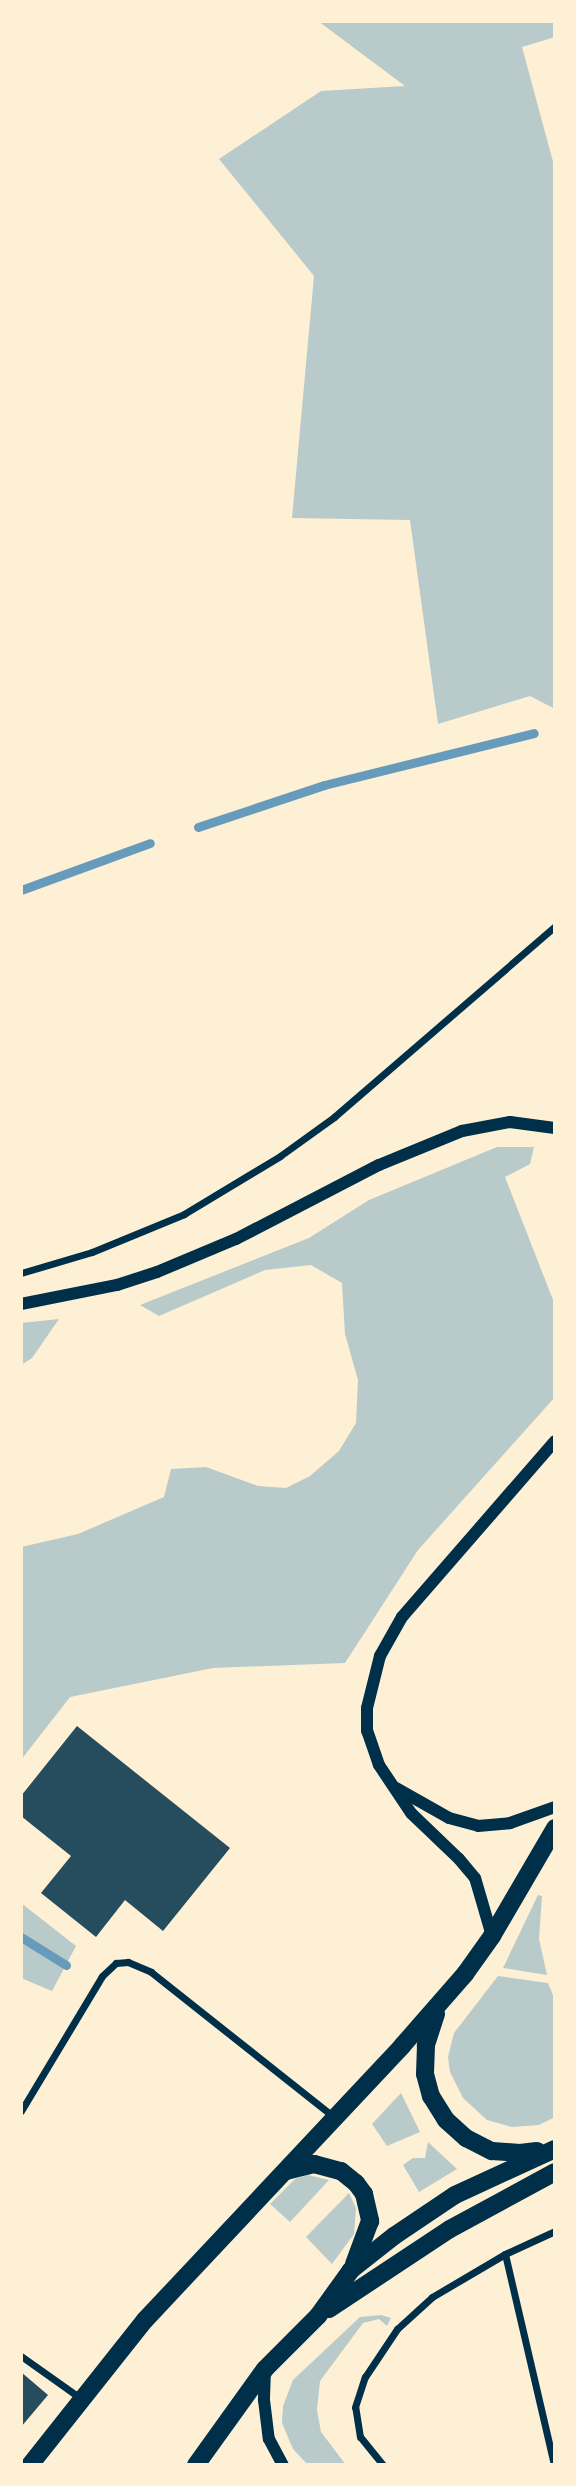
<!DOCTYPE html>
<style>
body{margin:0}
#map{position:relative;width:576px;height:2486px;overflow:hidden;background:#fdf0d5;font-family:Helvetica,sans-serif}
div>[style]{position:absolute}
.green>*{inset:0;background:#b9caca}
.stream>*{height:9px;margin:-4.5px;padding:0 4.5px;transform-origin:4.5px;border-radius:4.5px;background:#669bbc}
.building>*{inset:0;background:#264d5e}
.minor>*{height:7px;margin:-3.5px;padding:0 3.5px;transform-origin:3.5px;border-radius:3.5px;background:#003049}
.tertiary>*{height:12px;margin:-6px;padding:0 6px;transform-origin:6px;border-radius:6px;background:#003049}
.primary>*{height:18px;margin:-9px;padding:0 9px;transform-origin:9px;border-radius:9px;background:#003049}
span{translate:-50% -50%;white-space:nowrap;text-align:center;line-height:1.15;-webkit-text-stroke:5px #fdf0d5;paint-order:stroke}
.frame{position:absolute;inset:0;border:23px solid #fdf0d5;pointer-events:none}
</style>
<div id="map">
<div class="green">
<i style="clip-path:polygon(318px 21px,555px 21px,555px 37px,522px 47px,555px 169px,555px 709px,530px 696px,438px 724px,410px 520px,292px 518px,314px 276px,219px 159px,321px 91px,405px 86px)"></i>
<i style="clip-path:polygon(497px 1147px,534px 1147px,530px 1164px,505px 1177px,555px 1305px,555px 1397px,418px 1550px,345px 1663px,213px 1668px,70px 1697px,21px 1760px,21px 1547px,78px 1534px,164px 1497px,171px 1469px,206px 1467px,258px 1486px,286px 1488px,310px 1476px,339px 1451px,356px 1423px,358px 1380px,345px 1334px,342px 1283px,311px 1265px,265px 1270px,159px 1316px,140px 1305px,309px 1238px,369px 1200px)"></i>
<i style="clip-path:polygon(59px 1319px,32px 1358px,21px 1365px,21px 1323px)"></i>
<i style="clip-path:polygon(538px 1895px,542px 1896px,539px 1939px,547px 1975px,503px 1968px)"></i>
<i style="clip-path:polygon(21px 1903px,76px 1946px,52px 1991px,21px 1978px)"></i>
<i style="clip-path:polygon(498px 1976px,548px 1983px,555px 2000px,555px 2117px,539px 2125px,512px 2127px,487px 2120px,463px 2098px,450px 2072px,448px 2057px,454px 2033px)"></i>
<i style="clip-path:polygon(401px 2093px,420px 2132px,387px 2146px,372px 2124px)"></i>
<i style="clip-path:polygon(428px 2142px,457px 2169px,419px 2192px,403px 2165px,413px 2158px,425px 2158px)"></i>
<i style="clip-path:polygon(308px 2175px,329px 2180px,290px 2222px,270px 2204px,295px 2179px)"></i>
<i style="clip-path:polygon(349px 2193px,356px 2208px,354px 2234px,332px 2264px,306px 2237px)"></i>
<i style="clip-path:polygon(381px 2315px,391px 2318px,387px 2326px,379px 2319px,363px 2323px,320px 2381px,317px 2410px,321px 2432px,346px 2465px,308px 2465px,293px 2449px,282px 2423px,283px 2406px,293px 2380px,360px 2317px)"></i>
</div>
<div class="stream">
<i style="left:198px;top:827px;width:133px;rotate:-18.4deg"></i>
<i style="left:324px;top:785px;width:216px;rotate:-13.9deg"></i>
<i style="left:21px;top:890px;width:137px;rotate:-20deg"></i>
<i style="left:21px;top:1937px;width:53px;rotate:31.9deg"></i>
</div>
<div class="building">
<i style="clip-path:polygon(77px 1726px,230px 1848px,163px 1931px,125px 1900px,96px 1937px,41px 1893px,71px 1856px,21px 1816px,21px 1796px)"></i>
<i style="clip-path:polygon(21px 2372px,48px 2395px,21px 2427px)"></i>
</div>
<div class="minor">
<i style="left:21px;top:1273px;width:74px;rotate:-16.5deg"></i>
<i style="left:92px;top:1252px;width:100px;rotate:-22.4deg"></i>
<i style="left:184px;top:1214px;width:112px;rotate:-31.1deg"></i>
<i style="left:280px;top:1156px;width:67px;rotate:-35.8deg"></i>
<i style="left:334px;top:1117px;width:292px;rotate:-40.8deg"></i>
<i style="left:21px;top:2111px;width:157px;rotate:-59deg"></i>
<i style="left:102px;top:1976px;width:19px;rotate:-43deg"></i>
<i style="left:116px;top:1963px;width:12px;rotate:-5deg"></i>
<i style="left:128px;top:1962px;width:25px;rotate:23deg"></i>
<i style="left:151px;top:1972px;width:233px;rotate:38.4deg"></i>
<i style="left:505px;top:2254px;width:217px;rotate:76.9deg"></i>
<i style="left:21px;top:2356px;width:72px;rotate:35.4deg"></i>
<i style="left:383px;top:2465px;width:36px;rotate:-129deg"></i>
<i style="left:360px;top:2437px;width:30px;rotate:-99deg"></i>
<i style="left:355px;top:2407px;width:32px;rotate:-72deg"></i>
<i style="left:365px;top:2377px;width:58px;rotate:-56.3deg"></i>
<i style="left:397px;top:2329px;width:47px;rotate:-42.4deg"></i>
<i style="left:432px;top:2297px;width:85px;rotate:-30.5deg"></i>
<i style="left:505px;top:2254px;width:55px;rotate:-24.7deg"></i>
</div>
<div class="tertiary">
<i style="left:21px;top:1304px;width:98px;rotate:-11.2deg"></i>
<i style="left:117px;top:1285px;width:42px;rotate:-18deg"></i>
<i style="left:157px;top:1272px;width:86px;rotate:-22.7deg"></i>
<i style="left:236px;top:1239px;width:161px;rotate:-27.4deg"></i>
<i style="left:379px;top:1165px;width:90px;rotate:-22.3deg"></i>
<i style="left:462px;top:1131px;width:49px;rotate:-10.6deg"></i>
<i style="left:510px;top:1122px;width:45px;rotate:7.6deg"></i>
<i style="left:396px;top:1788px;width:61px;rotate:29.5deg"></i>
<i style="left:449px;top:1818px;width:30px;rotate:15deg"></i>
<i style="left:478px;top:1826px;width:32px;rotate:-5deg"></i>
<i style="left:510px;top:1823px;width:48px;rotate:-19.6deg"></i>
<i style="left:492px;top:1936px;width:60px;rotate:-106.3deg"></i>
<i style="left:475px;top:1878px;width:25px;rotate:-130deg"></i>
<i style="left:459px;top:1859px;width:66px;rotate:-136.2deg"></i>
<i style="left:411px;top:1813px;width:58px;rotate:-123.7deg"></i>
<i style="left:379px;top:1765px;width:36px;rotate:-109deg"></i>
<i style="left:367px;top:1731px;width:23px;rotate:-90deg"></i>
<i style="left:367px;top:1708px;width:54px;rotate:-76deg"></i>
<i style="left:380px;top:1656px;width:45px;rotate:-60.6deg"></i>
<i style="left:402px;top:1617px;width:233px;rotate:-49deg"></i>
<i style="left:265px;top:2369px;width:31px;rotate:92deg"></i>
<i style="left:264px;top:2400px;width:39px;rotate:83deg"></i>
<i style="left:269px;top:2439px;width:30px;rotate:62deg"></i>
</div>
<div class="primary">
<i style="left:436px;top:2014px;width:33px;rotate:108deg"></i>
<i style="left:426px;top:2045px;width:29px;rotate:92deg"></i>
<i style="left:425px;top:2074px;width:23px;rotate:75deg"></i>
<i style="left:431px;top:2096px;width:28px;rotate:58deg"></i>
<i style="left:446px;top:2120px;width:27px;rotate:42deg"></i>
<i style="left:466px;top:2138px;width:29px;rotate:27deg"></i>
<i style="left:492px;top:2151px;width:28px;rotate:4deg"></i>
<i style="left:520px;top:2153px;width:17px;rotate:-7deg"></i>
<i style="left:286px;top:2171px;width:29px;rotate:-14deg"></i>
<i style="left:314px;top:2164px;width:28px;rotate:15deg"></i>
<i style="left:341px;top:2171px;width:19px;rotate:39deg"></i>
<i style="left:356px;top:2183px;width:14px;rotate:54deg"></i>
<i style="left:364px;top:2194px;width:28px;rotate:77deg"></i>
<i style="left:370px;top:2221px;width:46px;rotate:110.4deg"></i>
<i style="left:329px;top:2309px;width:145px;rotate:-33.5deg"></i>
<i style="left:450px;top:2229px;width:119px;rotate:-28.5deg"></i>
<i style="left:30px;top:2465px;width:185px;rotate:-51.6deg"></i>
<i style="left:145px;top:2320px;width:376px;rotate:-46.8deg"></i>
<i style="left:402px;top:2046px;width:96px;rotate:-48.8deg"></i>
<i style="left:465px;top:1974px;width:47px;rotate:-54.6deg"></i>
<i style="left:492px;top:1936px;width:125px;rotate:-59.7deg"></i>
<i style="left:196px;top:2465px;width:118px;rotate:-54.3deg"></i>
<i style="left:265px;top:2369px;width:75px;rotate:-45deg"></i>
<i style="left:318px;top:2316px;width:57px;rotate:-54.3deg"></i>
<i style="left:351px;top:2270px;width:55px;rotate:-38.3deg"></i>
<i style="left:394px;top:2236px;width:73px;rotate:-33.9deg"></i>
<i style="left:455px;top:2195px;width:110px;rotate:-24.7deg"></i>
</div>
<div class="frame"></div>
</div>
